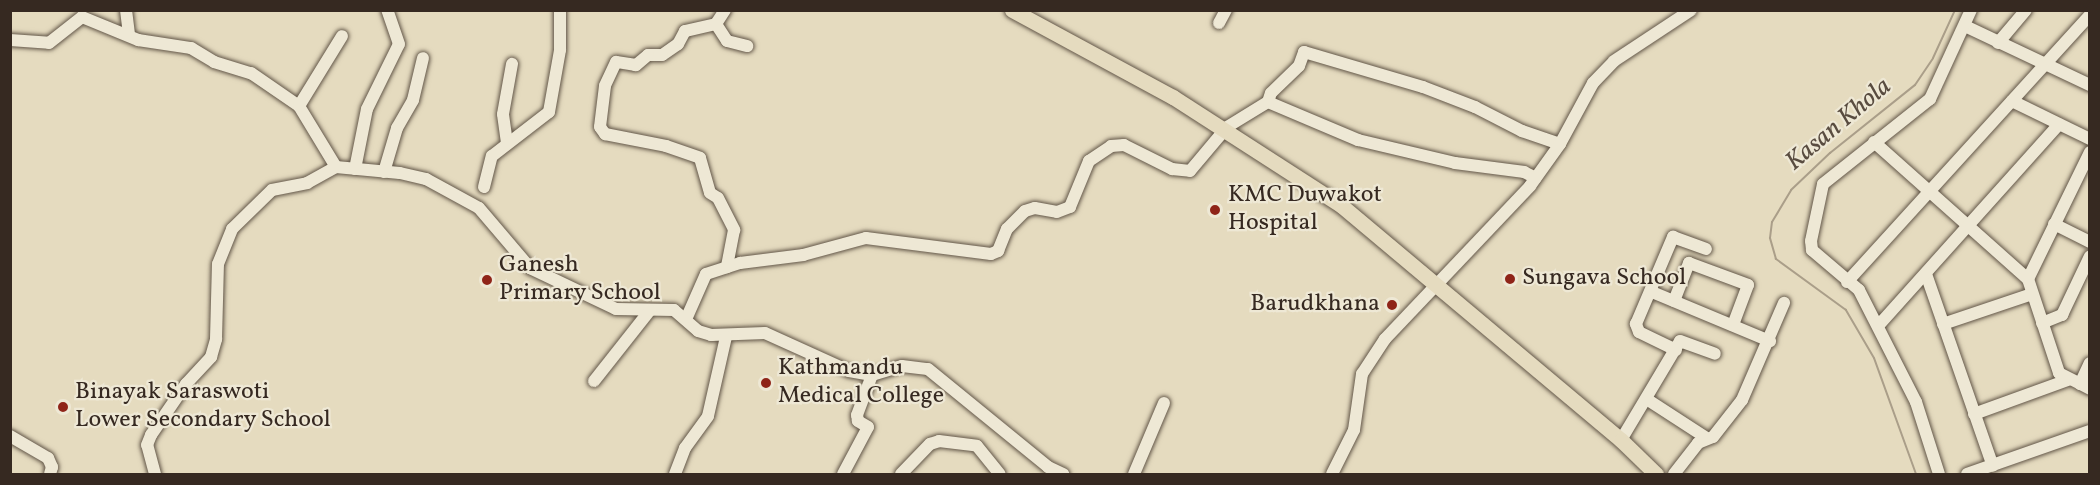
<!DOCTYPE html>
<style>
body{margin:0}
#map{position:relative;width:2100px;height:485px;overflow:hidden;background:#e5dbbf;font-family:Vollkorn,serif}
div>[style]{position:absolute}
.stream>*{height:2px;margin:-1px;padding:0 1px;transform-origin:1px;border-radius:1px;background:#aa9e89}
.roads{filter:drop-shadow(0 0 2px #625648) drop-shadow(0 0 2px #625648)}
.minor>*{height:12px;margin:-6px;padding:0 6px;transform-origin:6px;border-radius:6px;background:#eee8d5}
.major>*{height:15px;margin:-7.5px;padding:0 7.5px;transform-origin:7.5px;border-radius:7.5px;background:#e5dbbf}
.dots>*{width:16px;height:16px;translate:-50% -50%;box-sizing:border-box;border:3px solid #eee8d5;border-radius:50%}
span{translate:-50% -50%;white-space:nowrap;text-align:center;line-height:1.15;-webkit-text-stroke:4.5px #eee8d5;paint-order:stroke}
.poi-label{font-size:24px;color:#362921}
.left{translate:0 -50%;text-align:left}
.right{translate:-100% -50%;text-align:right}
.water-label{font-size:26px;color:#594c40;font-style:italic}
.frame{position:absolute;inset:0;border:12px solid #362921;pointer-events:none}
</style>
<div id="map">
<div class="stream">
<i style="left:1916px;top:474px;width:123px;rotate:-109.9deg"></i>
<i style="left:1874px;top:358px;width:56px;rotate:-120.3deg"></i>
<i style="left:1846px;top:310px;width:87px;rotate:-143.9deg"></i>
<i style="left:1776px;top:259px;width:22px;rotate:-106deg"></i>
<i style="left:1770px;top:238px;width:16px;rotate:-83deg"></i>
<i style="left:1772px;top:222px;width:37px;rotate:-59deg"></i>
<i style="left:1791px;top:190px;width:54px;rotate:-43.5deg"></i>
<i style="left:1830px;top:153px;width:109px;rotate:-38.7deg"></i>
<i style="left:1915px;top:85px;width:32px;rotate:-56deg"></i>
<i style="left:1933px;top:58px;width:53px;rotate:-65.4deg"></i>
</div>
<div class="roads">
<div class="minor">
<i style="left:126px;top:10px;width:25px;rotate:83deg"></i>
<i style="left:725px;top:10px;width:17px;rotate:123deg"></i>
<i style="left:716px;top:24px;width:32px;rotate:167deg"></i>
<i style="left:685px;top:31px;width:15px;rotate:118deg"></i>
<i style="left:678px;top:44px;width:19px;rotate:145deg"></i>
<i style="left:662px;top:55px;width:14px;rotate:180deg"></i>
<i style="left:648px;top:55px;width:16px;rotate:140deg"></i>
<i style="left:636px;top:65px;width:20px;rotate:-171deg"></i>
<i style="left:616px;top:62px;width:26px;rotate:115deg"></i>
<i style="left:605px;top:86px;width:41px;rotate:97deg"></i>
<i style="left:600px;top:127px;width:9px;rotate:54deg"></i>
<i style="left:605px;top:134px;width:62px;rotate:11.1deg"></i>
<i style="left:666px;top:146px;width:36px;rotate:19deg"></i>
<i style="left:700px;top:158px;width:36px;rotate:74deg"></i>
<i style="left:710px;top:193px;width:9px;rotate:32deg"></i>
<i style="left:718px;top:198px;width:36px;rotate:63deg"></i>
<i style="left:734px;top:230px;width:38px;rotate:101deg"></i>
<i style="left:1219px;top:23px;width:15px;rotate:-62deg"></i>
<i style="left:716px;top:24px;width:20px;rotate:57deg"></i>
<i style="left:727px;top:41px;width:21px;rotate:14deg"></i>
<i style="left:1965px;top:26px;width:138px;rotate:25.3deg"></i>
<i style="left:10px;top:40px;width:39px;rotate:4deg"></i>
<i style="left:49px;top:43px;width:42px;rotate:-38.2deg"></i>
<i style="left:82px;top:17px;width:61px;rotate:22.3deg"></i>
<i style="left:138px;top:40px;width:54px;rotate:8.6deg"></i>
<i style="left:191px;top:48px;width:27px;rotate:31deg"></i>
<i style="left:214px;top:62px;width:39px;rotate:17deg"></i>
<i style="left:251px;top:73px;width:58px;rotate:34.5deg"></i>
<i style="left:299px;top:106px;width:71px;rotate:58.8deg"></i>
<i style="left:1998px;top:43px;width:43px;rotate:-49.7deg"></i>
<i style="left:2012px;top:101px;width:87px;rotate:26deg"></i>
<i style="left:1268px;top:102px;width:98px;rotate:22.9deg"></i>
<i style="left:1358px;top:140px;width:100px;rotate:13.3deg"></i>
<i style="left:1455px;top:163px;width:70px;rotate:7.4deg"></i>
<i style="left:1524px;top:172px;width:13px;rotate:27deg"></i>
<i style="left:299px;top:106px;width:82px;rotate:-58.4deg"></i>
<i style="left:1874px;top:142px;width:206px;rotate:41.7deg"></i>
<i style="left:2028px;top:279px;width:141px;rotate:-64deg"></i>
<i style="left:507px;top:143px;width:29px;rotate:-98deg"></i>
<i style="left:503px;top:114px;width:51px;rotate:-79.8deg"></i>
<i style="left:336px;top:167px;width:64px;rotate:5.4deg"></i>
<i style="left:400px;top:173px;width:27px;rotate:13deg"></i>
<i style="left:426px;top:179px;width:60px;rotate:28.7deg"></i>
<i style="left:479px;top:208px;width:79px;rotate:49.6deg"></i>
<i style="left:530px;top:268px;width:95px;rotate:25.5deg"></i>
<i style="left:616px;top:309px;width:58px;rotate:1deg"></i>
<i style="left:674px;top:310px;width:32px;rotate:41deg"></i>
<i style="left:698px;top:331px;width:14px;rotate:17deg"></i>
<i style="left:711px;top:335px;width:54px;rotate:-2.1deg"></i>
<i style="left:765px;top:333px;width:92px;rotate:24.3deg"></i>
<i style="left:849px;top:371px;width:23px;rotate:10deg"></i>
<i style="left:872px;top:375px;width:31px;rotate:-17deg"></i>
<i style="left:902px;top:366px;width:26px;rotate:7deg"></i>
<i style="left:928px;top:369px;width:155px;rotate:39.2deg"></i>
<i style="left:1048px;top:467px;width:17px;rotate:25deg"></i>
<i style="left:355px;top:169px;width:61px;rotate:-78.7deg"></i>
<i style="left:367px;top:109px;width:72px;rotate:-63.8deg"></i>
<i style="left:399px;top:44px;width:36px;rotate:-109deg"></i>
<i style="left:384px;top:172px;width:46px;rotate:-73.5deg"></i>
<i style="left:397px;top:128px;width:32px;rotate:-60deg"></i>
<i style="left:413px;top:100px;width:43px;rotate:-76.6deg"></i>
<i style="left:484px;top:187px;width:32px;rotate:-76deg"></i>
<i style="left:492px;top:156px;width:72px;rotate:-37.7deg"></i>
<i style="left:549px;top:112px;width:63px;rotate:-79.9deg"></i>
<i style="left:560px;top:50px;width:40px;rotate:-90deg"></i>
<i style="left:2054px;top:224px;width:40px;rotate:26.6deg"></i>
<i style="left:1926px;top:274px;width:203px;rotate:70.8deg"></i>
<i style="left:2028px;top:279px;width:99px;rotate:71.7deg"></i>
<i style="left:2059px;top:373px;width:35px;rotate:27deg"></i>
<i style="left:1847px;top:282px;width:361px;rotate:-47.7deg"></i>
<i style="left:1652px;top:292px;width:128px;rotate:22.6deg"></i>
<i style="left:1674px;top:301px;width:41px;rotate:-68.5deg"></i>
<i style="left:1689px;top:263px;width:63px;rotate:20.4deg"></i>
<i style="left:1748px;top:285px;width:43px;rotate:110.6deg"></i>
<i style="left:687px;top:317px;width:47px;rotate:-66.2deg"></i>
<i style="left:706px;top:274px;width:36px;rotate:-18deg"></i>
<i style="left:740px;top:263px;width:64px;rotate:-7.2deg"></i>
<i style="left:803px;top:255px;width:65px;rotate:-15.1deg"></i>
<i style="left:866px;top:238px;width:126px;rotate:7.3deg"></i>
<i style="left:991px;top:254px;width:8px;rotate:-23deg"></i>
<i style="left:998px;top:251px;width:24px;rotate:-68deg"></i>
<i style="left:1007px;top:229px;width:25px;rotate:-45deg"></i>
<i style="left:1025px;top:211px;width:10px;rotate:-17deg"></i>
<i style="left:1035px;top:208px;width:22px;rotate:10deg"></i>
<i style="left:1057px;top:212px;width:14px;rotate:-21deg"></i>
<i style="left:1070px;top:207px;width:50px;rotate:-67.6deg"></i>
<i style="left:1089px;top:161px;width:27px;rotate:-34deg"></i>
<i style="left:1111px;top:146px;width:13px;rotate:-4deg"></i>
<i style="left:1124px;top:145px;width:54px;rotate:26.6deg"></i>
<i style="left:1172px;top:169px;width:18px;rotate:6deg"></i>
<i style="left:1190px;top:171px;width:57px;rotate:-49.9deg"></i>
<i style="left:1227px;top:127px;width:48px;rotate:-31.4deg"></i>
<i style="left:1268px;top:102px;width:9px;rotate:-72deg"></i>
<i style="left:1271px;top:93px;width:39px;rotate:-44deg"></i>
<i style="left:1299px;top:66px;width:15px;rotate:-70deg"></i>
<i style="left:1304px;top:52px;width:124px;rotate:16.4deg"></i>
<i style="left:1423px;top:87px;width:56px;rotate:21deg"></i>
<i style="left:1475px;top:107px;width:53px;rotate:27.1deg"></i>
<i style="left:1522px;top:131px;width:40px;rotate:18.9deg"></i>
<i style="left:2042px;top:323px;width:22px;rotate:-22deg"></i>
<i style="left:2062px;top:315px;width:65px;rotate:-64.6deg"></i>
<i style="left:1943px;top:324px;width:94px;rotate:-18.6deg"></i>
<i style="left:1878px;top:326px;width:271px;rotate:-48.1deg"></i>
<i style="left:1676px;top:350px;width:41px;rotate:-154.1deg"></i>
<i style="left:1639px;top:332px;width:9px;rotate:-111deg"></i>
<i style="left:1636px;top:324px;width:95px;rotate:-67deg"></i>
<i style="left:1673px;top:237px;width:35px;rotate:20deg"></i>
<i style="left:594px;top:381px;width:90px;rotate:-51.7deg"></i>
<i style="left:2080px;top:384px;width:23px;rotate:-65deg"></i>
<i style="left:1648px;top:400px;width:68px;rotate:33deg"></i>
<i style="left:1974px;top:414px;width:100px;rotate:-19.9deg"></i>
<i style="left:10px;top:436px;width:44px;rotate:30.1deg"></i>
<i style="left:48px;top:458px;width:10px;rotate:66deg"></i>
<i style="left:52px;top:467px;width:7px;rotate:106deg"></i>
<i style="left:1621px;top:440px;width:115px;rotate:-59.2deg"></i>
<i style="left:1680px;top:341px;width:37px;rotate:20deg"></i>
<i style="left:155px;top:474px;width:30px;rotate:-105deg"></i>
<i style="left:147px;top:445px;width:11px;rotate:-68deg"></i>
<i style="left:151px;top:435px;width:62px;rotate:-55.5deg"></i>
<i style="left:186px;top:384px;width:37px;rotate:-47deg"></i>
<i style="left:211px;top:357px;width:19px;rotate:-74deg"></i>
<i style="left:216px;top:339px;width:75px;rotate:-88.5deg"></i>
<i style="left:218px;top:264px;width:38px;rotate:-68deg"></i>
<i style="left:232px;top:229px;width:56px;rotate:-44.3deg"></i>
<i style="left:272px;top:190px;width:36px;rotate:-11deg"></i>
<i style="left:307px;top:183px;width:33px;rotate:-29deg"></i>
<i style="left:675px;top:474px;width:28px;rotate:-69deg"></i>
<i style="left:685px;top:448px;width:39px;rotate:-54deg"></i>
<i style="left:708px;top:416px;width:81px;rotate:-77.2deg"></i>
<i style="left:843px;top:474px;width:53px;rotate:-62deg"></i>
<i style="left:868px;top:427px;width:12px;rotate:-149deg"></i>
<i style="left:858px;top:421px;width:6px;rotate:-99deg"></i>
<i style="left:857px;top:415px;width:43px;rotate:-69.4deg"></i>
<i style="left:901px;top:474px;width:42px;rotate:-46deg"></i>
<i style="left:930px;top:444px;width:9px;rotate:-18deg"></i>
<i style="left:939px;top:441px;width:38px;rotate:7deg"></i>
<i style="left:977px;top:446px;width:36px;rotate:51deg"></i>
<i style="left:1134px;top:474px;width:77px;rotate:-67.1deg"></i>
<i style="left:1332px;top:474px;width:49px;rotate:-63.4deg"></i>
<i style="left:1354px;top:430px;width:57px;rotate:-81.9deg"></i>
<i style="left:1362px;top:374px;width:42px;rotate:-56.7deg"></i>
<i style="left:1385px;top:339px;width:211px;rotate:-46.5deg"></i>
<i style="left:1530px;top:186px;width:52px;rotate:-54.5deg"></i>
<i style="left:1560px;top:144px;width:69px;rotate:-61.6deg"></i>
<i style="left:1593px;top:83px;width:30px;rotate:-46deg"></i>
<i style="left:1614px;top:61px;width:92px;rotate:-33.5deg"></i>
<i style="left:1674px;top:474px;width:39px;rotate:-52deg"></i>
<i style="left:1698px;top:443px;width:16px;rotate:-22deg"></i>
<i style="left:1713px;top:437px;width:47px;rotate:-51.9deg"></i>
<i style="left:1742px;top:400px;width:106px;rotate:-66.6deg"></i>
<i style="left:1939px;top:474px;width:76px;rotate:-107.7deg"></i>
<i style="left:1916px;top:402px;width:126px;rotate:-117deg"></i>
<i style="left:1859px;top:290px;width:62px;rotate:-139.6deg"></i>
<i style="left:1812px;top:250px;width:9px;rotate:-96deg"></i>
<i style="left:1811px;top:241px;width:58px;rotate:-78.1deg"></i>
<i style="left:1823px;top:184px;width:137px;rotate:-38.5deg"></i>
<i style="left:1930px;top:99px;width:98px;rotate:-65.3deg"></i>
<i style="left:1967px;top:474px;width:130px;rotate:-19.3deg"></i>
</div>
<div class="major">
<i style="left:1012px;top:10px;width:183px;rotate:28.4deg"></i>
<i style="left:1173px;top:97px;width:201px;rotate:32.8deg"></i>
<i style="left:1342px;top:206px;width:364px;rotate:40deg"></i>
<i style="left:1621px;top:440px;width:49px;rotate:44.2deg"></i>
</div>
</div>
<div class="dots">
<i style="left:1215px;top:210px;background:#8f2418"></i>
<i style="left:1510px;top:279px;background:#8f2418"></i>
<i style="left:487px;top:280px;background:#8f2418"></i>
<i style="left:1392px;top:305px;background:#8f2418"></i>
<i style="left:766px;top:383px;background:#8f2418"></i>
<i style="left:63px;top:407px;background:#8f2418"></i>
</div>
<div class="poi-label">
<span class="left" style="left:1228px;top:210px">KMC Duwakot<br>Hospital</span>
<span class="left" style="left:499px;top:280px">Ganesh<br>Primary School</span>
<span class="left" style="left:1522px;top:279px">Sungava School</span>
<span class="right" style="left:1380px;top:305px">Barudkhana</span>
<span class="left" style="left:778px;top:383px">Kathmandu<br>Medical College</span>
<span class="left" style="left:75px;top:407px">Binayak Saraswoti<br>Lower Secondary School</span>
</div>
<div class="water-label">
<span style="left:1839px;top:125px;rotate:-40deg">Kasan Khola</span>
</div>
<div class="frame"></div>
</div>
